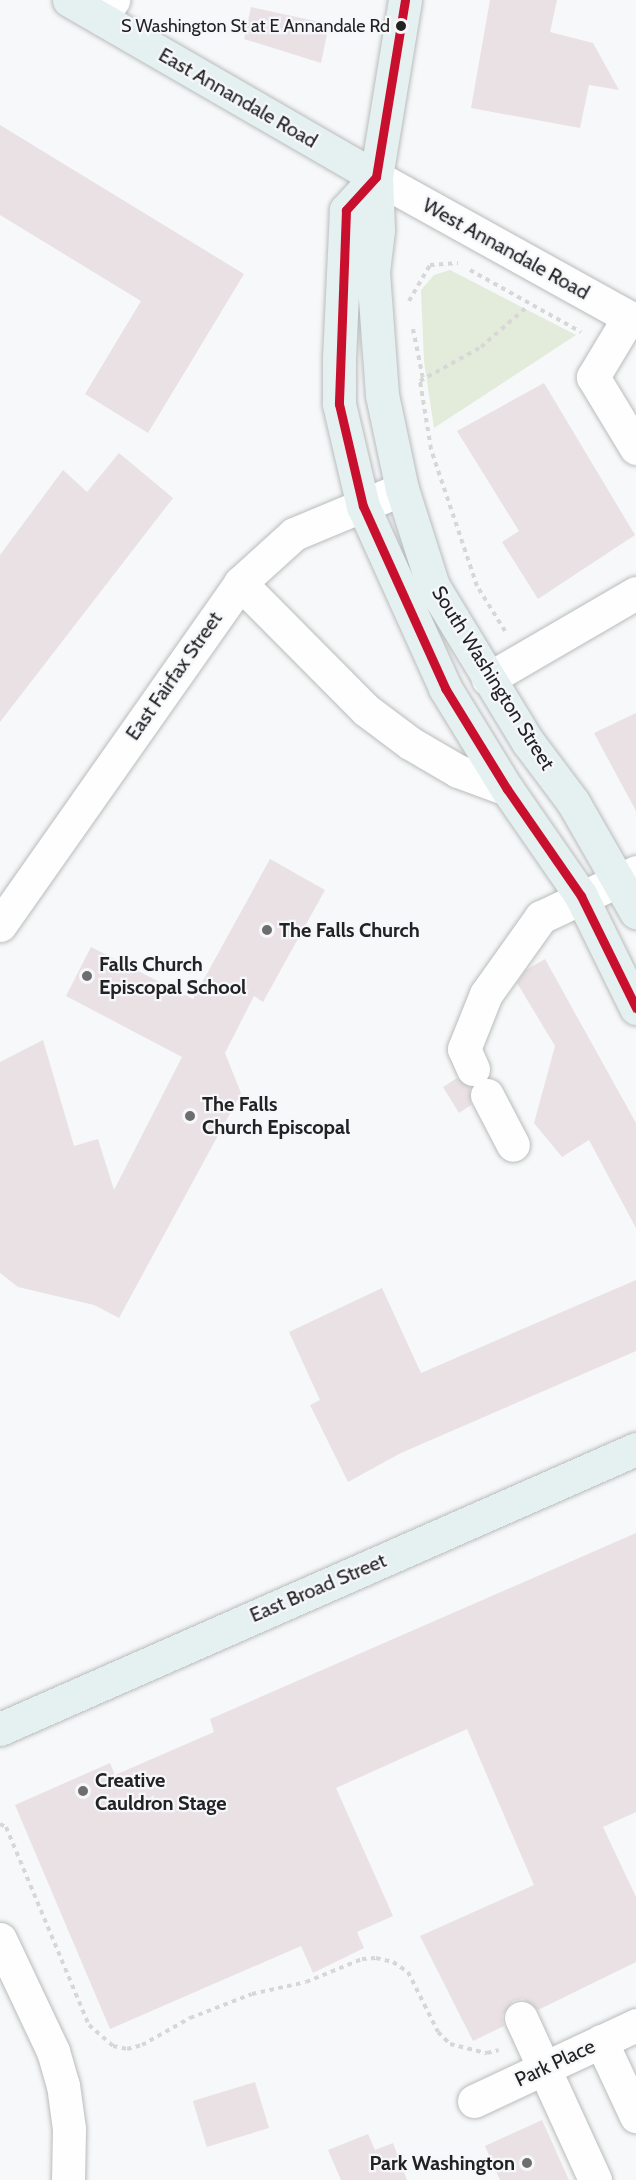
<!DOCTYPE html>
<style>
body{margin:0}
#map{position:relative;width:636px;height:2180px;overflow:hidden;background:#f7f8f9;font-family:Cabin,sans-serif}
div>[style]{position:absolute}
.green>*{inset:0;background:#e3ebdb}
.building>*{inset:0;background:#eae1e5;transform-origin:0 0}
.path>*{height:4px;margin-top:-2px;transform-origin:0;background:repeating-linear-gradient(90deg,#d7d7d8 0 4.5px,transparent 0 9px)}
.roads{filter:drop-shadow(0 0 2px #babcbc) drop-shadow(0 0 2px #babcbc)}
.minor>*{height:33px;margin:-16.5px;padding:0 16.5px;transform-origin:16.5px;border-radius:16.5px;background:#fefefe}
.major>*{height:33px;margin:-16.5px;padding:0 16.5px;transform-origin:16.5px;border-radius:16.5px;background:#e5f0f1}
.bus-1>*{height:9px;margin:-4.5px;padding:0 4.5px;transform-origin:4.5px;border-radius:4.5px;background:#c8102e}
.dots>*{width:16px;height:16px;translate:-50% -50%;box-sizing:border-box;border:3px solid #f6f7fa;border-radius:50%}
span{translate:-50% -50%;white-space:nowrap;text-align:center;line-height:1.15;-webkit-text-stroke:4.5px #f6f7fa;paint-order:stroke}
.bus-label{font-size:18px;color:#222223}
.right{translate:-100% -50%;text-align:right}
.street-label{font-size:20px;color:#222223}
.poi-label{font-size:20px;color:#222223;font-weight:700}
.left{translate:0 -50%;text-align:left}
</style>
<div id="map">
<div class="green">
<i style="clip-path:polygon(450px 270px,576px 335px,434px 428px,424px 361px,421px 290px,434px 275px)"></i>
</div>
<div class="building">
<i style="clip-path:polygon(490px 0,557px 0,550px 32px,593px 43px,619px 90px,589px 85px,580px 128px,471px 108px)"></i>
<i style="clip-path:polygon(251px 7px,329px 24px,321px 63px,244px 39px)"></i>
<i style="clip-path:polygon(0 125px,244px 274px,148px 433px,85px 394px,141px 301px,0 215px)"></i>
<i style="clip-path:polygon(544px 383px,635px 535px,538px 599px,502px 542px,519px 531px,457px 431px)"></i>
<i style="clip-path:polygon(119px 453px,173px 498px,0 722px,0 555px,63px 470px,87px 492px)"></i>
<i style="clip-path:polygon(636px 713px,636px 811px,594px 733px)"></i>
<i style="clip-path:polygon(270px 859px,325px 890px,263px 1002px,254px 996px,225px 1053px,241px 1093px,119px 1318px,94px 1305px,18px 1287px,0 1273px,0 1062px,43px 1040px,74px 1146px,98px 1139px,114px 1190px,182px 1057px,66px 996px,91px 947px,193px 999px)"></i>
<i style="clip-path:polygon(545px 959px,636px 1123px,636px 1228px,589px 1140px,562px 1157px,534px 1123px,555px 1046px,517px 983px,526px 970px)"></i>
<i style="clip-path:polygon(457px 1078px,470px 1087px,471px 1105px,459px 1113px,443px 1087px)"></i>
<i style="clip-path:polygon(636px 1280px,636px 1351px,401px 1453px,348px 1482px,310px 1405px,320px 1400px,289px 1332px,382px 1288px,421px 1373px)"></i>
<i style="clip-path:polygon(636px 1533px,636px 1812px,603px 1827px,636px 1897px,636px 1962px,538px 2010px,523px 1999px,513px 2001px,502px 2016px,504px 2026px,473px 2041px,420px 1936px,534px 1885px,467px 1729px,336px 1788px,393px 1916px,357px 1932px,364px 1948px,313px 1973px,301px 1946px,110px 2029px,15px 1805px,110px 1763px,115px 1775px,214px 1732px,210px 1719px)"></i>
<i style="left:255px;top:2082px;width:48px;height:65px;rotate:73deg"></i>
<i style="clip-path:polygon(542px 2120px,569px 2180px,500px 2180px,485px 2146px)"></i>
<i style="clip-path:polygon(368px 2134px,375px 2150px,393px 2143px,407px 2180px,341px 2180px,328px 2150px)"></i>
</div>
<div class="path">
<i style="left:470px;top:270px;width:127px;rotate:29.2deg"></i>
<i style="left:409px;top:301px;width:42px;rotate:-59.7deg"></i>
<i style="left:430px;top:265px;width:28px;rotate:-4deg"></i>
<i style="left:413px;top:329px;width:51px;rotate:78.7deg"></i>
<i style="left:505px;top:631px;width:53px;rotate:-121.9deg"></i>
<i style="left:477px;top:586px;width:145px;rotate:-108.6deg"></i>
<i style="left:431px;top:449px;width:69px;rotate:-99.2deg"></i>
<i style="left:420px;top:381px;width:70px;rotate:-29.1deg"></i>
<i style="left:481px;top:347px;width:62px;rotate:-41.1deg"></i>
<i style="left:0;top:1824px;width:7px;rotate:27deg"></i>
<i style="left:6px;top:1827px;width:215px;rotate:67.3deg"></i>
<i style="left:89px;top:2025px;width:32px;rotate:41deg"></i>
<i style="left:113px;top:2046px;width:14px;rotate:12deg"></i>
<i style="left:127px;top:2049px;width:16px;rotate:-15deg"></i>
<i style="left:142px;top:2045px;width:55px;rotate:-29.4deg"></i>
<i style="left:190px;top:2018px;width:66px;rotate:-21.2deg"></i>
<i style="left:252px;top:1994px;width:55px;rotate:-12.5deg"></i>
<i style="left:306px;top:1982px;width:61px;rotate:-22.3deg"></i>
<i style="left:362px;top:1959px;width:14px;rotate:-4deg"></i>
<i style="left:376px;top:1958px;width:17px;rotate:13deg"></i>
<i style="left:393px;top:1962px;width:18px;rotate:34deg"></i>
<i style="left:408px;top:1972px;width:67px;rotate:63.4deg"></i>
<i style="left:438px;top:2032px;width:17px;rotate:45deg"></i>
<i style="left:450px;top:2044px;width:38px;rotate:14deg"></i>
<i style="left:487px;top:2053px;width:12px;rotate:-14deg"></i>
</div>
<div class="roads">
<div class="minor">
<i style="left:101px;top:18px;width:22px;rotate:-56deg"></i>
<i style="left:376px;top:177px;width:297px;rotate:29deg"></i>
<i style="left:629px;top:317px;width:70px;rotate:121deg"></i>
<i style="left:593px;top:377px;width:83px;rotate:58.8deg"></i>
<i style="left:240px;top:583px;width:179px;rotate:45.2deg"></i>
<i style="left:366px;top:710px;width:55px;rotate:36.9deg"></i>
<i style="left:410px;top:743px;width:56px;rotate:30.3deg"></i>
<i style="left:458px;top:771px;width:52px;rotate:20.2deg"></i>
<i style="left:488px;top:679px;width:171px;rotate:-30.2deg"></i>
<i style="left:0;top:925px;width:418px;rotate:-54.9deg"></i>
<i style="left:240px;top:583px;width:73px;rotate:-42.2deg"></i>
<i style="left:294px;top:534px;width:117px;rotate:-22.6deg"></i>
<i style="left:473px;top:1069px;width:22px;rotate:-114deg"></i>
<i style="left:464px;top:1049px;width:59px;rotate:-68.2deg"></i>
<i style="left:486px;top:994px;width:95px;rotate:-54.5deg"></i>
<i style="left:541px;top:917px;width:105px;rotate:-25.3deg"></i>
<i style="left:487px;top:1095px;width:56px;rotate:62.5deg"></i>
<i style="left:0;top:1939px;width:124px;rotate:64.7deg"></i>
<i style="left:53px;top:2051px;width:35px;rotate:74deg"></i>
<i style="left:63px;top:2085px;width:44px;rotate:82.2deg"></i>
<i style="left:69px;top:2129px;width:51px;rotate:91.1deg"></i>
<i style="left:521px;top:2018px;width:178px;rotate:65.4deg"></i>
<i style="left:601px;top:2041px;width:83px;rotate:65deg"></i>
<i style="left:474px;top:2101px;width:179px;rotate:-25.1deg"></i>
</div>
<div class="major">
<i style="left:69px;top:0;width:354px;rotate:30deg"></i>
<i style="left:405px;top:0;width:179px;rotate:99.3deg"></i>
<i style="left:376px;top:177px;width:53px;rotate:87.8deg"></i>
<i style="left:378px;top:230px;width:42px;rotate:96.8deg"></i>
<i style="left:373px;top:272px;width:123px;rotate:85.8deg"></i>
<i style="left:382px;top:395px;width:96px;rotate:78deg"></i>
<i style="left:402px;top:489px;width:102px;rotate:72.3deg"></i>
<i style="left:433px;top:586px;width:183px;rotate:58.7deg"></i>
<i style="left:528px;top:742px;width:75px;rotate:53.1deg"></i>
<i style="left:573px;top:802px;width:127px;rotate:60.2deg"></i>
<i style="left:376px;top:177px;width:45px;rotate:132.3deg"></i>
<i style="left:346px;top:210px;width:148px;rotate:92.7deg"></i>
<i style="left:339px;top:358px;width:46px;rotate:90deg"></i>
<i style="left:339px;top:404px;width:105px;rotate:76.8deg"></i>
<i style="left:363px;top:506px;width:200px;rotate:65.7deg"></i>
<i style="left:445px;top:688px;width:119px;rotate:58.5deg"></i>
<i style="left:507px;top:789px;width:130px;rotate:55.3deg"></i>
<i style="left:581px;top:896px;width:125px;rotate:63.8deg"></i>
<i style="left:0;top:1729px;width:695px;rotate:-23.76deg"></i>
</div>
</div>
<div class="bus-1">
<i style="left:405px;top:0;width:179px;rotate:99.3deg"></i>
<i style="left:376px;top:177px;width:45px;rotate:132.3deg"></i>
<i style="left:346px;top:210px;width:194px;rotate:92.1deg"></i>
<i style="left:339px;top:404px;width:105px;rotate:76.8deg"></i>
<i style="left:363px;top:506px;width:200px;rotate:65.7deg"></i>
<i style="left:445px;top:688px;width:119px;rotate:58.5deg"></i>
<i style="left:507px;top:789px;width:130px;rotate:55.3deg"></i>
<i style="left:581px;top:896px;width:125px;rotate:63.8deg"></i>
</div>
<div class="dots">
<i style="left:401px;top:26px;background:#222223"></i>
<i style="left:267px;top:930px;background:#6d6d6e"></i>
<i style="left:87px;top:976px;background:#6d6d6e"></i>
<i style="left:190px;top:1116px;background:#6d6d6e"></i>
<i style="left:83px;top:1791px;background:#6d6d6e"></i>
<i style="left:527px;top:2163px;background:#6d6d6e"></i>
</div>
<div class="bus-label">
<span class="right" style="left:390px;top:26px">S Washington St at E Annandale Rd</span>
</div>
<div class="street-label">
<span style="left:238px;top:98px;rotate:30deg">East Annandale Road</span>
<span style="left:506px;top:249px;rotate:29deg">West Annandale Road</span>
<span style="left:174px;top:676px;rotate:-55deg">East Fairfax Street</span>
<span style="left:493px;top:678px;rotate:58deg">South Washington Street</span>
<span style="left:318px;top:1588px;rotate:-23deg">East Broad Street</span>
<span style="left:555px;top:2063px;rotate:-25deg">Park Place</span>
</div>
<div class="poi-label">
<span class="left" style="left:279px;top:930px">The Falls Church</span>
<span class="left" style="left:99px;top:976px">Falls Church<br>Episcopal School</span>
<span class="left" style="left:202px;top:1116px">The Falls<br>Church Episcopal</span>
<span class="left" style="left:95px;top:1792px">Creative<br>Cauldron Stage</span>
<span class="right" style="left:515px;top:2163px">Park Washington</span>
</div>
</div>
